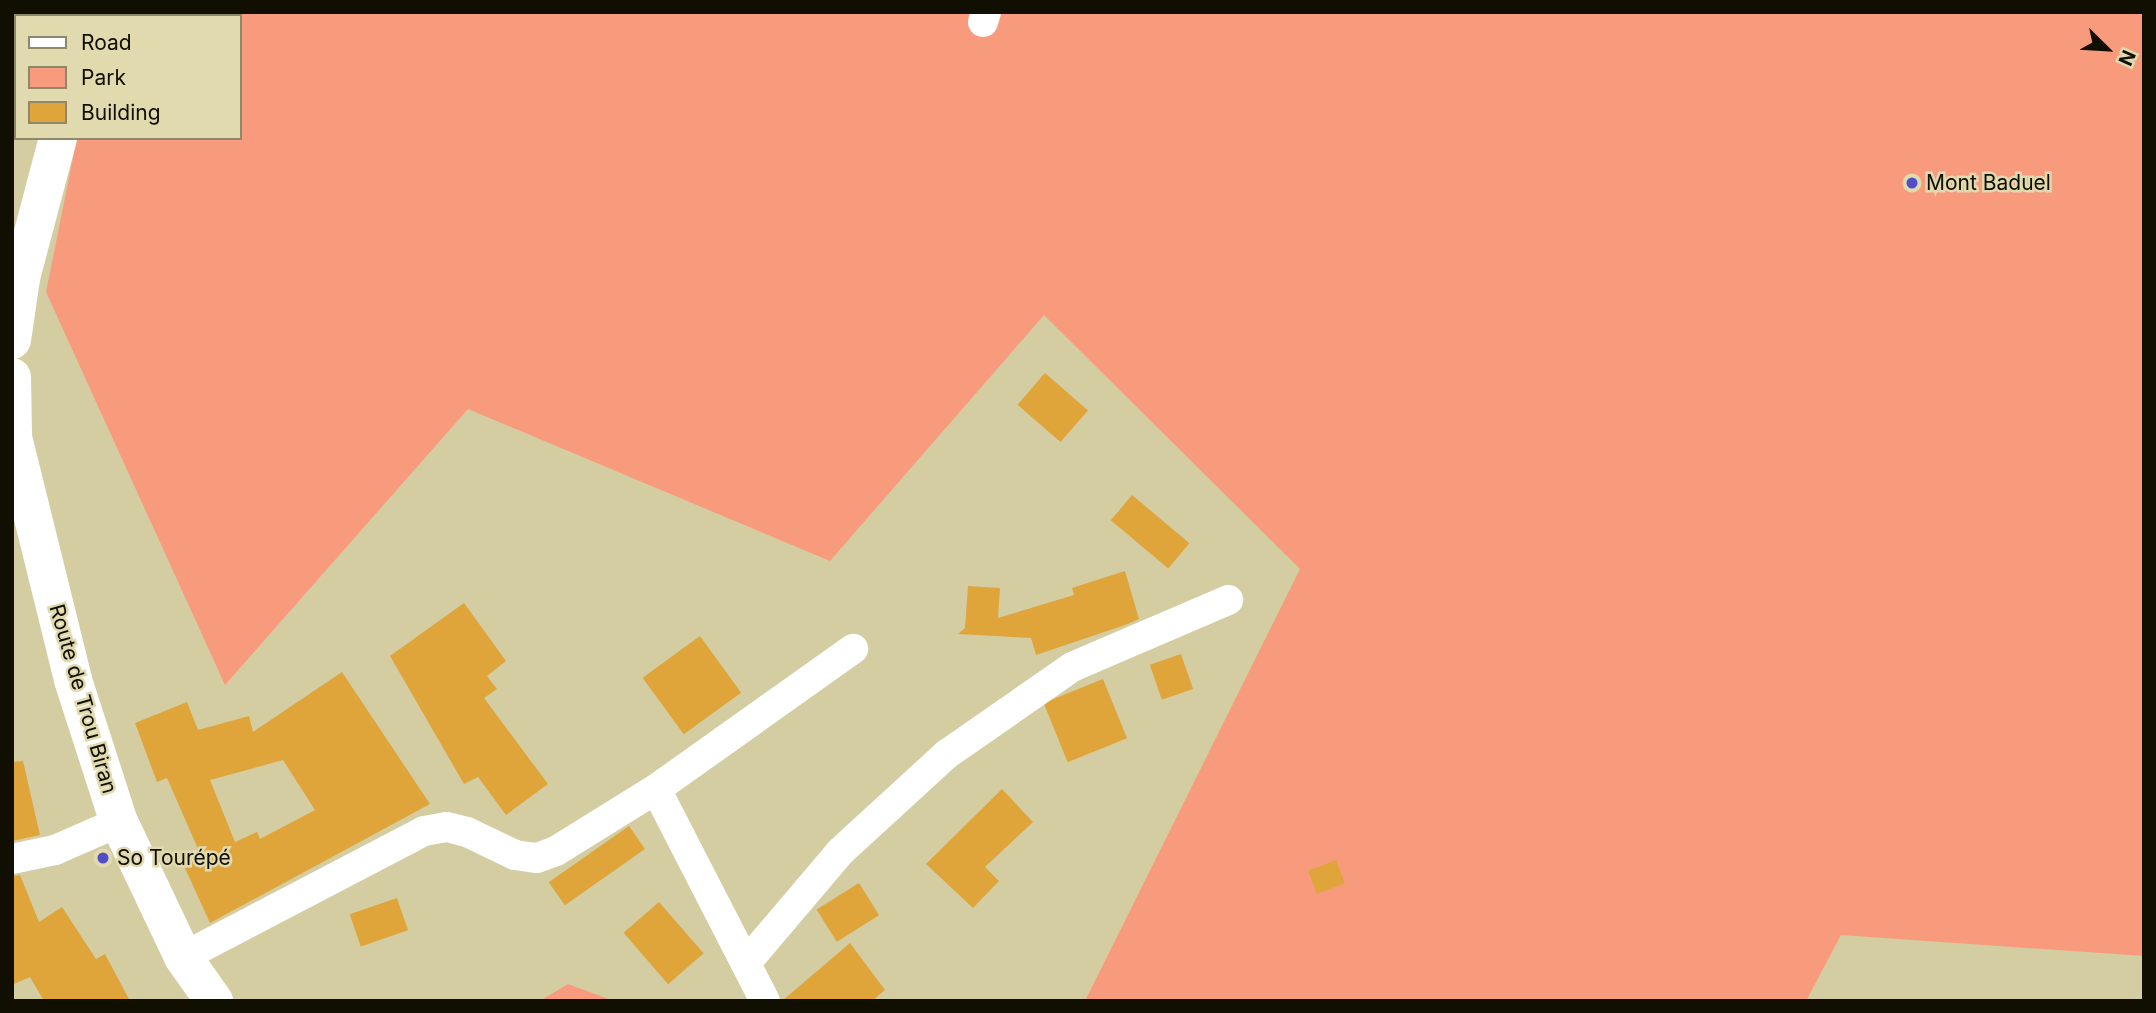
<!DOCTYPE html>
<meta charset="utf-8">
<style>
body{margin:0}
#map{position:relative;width:2156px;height:1013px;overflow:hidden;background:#d4cda2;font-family:Inter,sans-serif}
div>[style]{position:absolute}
.green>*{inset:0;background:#f89b7d}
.building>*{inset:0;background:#dfa53b;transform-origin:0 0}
.minor>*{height:30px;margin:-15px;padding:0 15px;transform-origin:15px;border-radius:15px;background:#fff}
.secondary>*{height:38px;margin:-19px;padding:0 19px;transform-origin:19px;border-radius:19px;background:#fff}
.dots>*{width:19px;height:19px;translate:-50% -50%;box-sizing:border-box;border:4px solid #e1daaf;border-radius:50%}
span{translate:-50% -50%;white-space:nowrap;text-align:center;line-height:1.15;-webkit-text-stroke:5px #e1daaf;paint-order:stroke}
.poi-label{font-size:21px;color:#110e02}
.left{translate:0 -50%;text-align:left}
.street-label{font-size:21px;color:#110e02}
.frame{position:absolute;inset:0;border:14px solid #110e02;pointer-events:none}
.legend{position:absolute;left:14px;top:14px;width:228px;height:126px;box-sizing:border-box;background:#e1daaf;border:2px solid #8e886a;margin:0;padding:9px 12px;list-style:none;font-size:21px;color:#110e02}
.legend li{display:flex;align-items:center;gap:14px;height:35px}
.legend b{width:35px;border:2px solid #8e886a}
.north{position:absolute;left:2072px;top:14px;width:70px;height:70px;-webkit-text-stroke:5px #e1daaf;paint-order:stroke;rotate:114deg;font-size:19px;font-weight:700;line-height:28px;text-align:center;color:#110e02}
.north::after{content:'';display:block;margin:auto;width:24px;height:32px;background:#110e02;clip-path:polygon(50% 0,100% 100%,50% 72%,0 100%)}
</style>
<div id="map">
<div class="green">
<i style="clip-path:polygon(101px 12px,2144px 12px,2144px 956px,1841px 935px,1806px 1001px,1085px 1001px,1300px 569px,1044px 315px,830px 561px,468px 409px,225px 685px,46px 292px,77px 138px,240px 138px,240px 16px)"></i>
<i style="clip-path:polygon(568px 984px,614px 1001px,540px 1001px)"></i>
</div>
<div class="building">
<i style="left:1045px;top:373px;width:57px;height:42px;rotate:41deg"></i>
<i style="left:1132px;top:495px;width:75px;height:33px;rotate:40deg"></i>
<i style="clip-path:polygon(1125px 571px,1139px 619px,1125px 625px,1036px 655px,1031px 638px,958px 634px,965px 628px,968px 586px,1000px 588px,998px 618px,1074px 595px,1072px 588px)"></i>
<i style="clip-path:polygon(464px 603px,506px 661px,487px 676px,497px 689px,484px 698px,548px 784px,506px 815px,478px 777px,464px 784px,390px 656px)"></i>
<i style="left:700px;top:636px;width:70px;height:71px;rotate:54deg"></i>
<i style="left:1181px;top:654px;width:37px;height:33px;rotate:71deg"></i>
<i style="clip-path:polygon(evenodd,342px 672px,430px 804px,210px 923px,184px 866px,202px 858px,167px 778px,157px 782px,135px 723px,187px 702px,198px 730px,249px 716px,253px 732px,342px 672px,283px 760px,315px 810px,260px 839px,257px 832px,235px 842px,210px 780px,283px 760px)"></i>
<i style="left:1103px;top:679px;width:64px;height:64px;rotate:68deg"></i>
<i style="clip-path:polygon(23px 761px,40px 835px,12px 841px,12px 762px)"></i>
<i style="clip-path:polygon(1002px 789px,1033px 822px,985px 867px,999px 881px,973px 908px,926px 864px)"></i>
<i style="left:629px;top:826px;width:28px;height:98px;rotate:55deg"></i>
<i style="left:1336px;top:860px;width:25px;height:30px;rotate:69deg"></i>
<i style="clip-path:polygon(20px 875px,39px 922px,62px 907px,96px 959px,105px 954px,130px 1001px,44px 1001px,30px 977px,12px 985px,12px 876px)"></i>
<i style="left:859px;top:883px;width:38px;height:50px;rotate:58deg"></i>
<i style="left:397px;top:898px;width:34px;height:50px;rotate:71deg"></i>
<i style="left:659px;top:902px;width:68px;height:47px;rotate:49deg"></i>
<i style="clip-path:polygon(850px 943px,885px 990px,872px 1001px,782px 1001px)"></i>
</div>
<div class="minor">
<i style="left:983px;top:22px;width:10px;rotate:-73deg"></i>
<i style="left:656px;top:789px;width:238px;rotate:62.8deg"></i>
<i style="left:12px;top:859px;width:44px;rotate:-11.8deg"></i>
<i style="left:55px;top:850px;width:70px;rotate:-23.6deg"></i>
<i style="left:183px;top:957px;width:272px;rotate:-27.6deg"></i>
<i style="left:424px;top:831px;width:23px;rotate:-10deg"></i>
<i style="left:447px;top:827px;width:21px;rotate:14deg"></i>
<i style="left:467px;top:832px;width:53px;rotate:25.6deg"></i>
<i style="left:515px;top:855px;width:22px;rotate:8deg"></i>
<i style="left:537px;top:858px;width:20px;rotate:-20deg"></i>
<i style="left:556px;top:851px;width:118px;rotate:-31.8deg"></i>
<i style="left:656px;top:789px;width:242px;rotate:-35.4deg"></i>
<i style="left:746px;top:963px;width:145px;rotate:-49.7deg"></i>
<i style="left:840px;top:852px;width:145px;rotate:-42.5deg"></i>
<i style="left:947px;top:754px;width:152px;rotate:-34.8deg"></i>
<i style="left:1072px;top:667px;width:170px;rotate:-23.2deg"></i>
</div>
<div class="secondary">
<i style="left:93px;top:16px;width:4px;rotate:-76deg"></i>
<i style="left:12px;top:340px;width:63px;rotate:-81.7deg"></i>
<i style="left:21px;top:278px;width:145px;rotate:-75.2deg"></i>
<i style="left:12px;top:377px;width:60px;rotate:89deg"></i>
<i style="left:13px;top:437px;width:250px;rotate:76.1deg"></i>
<i style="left:73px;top:680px;width:149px;rotate:72.1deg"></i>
<i style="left:119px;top:822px;width:149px;rotate:64.6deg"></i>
<i style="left:183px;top:957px;width:54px;rotate:54.8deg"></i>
</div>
<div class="dots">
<i style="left:1912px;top:183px;background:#524fc6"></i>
<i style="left:103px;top:858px;background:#524fc6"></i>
</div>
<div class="poi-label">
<span class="left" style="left:1926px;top:183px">Mont Baduel</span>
<span class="left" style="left:117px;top:858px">So Tourépé</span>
</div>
<div class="street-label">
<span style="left:83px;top:699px;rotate:74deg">Route de Trou Biran</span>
</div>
<div class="frame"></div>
<ul class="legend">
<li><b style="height:9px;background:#fff"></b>Road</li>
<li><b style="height:19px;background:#f89b7d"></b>Park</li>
<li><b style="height:19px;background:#dfa53b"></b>Building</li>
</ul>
<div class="north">N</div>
</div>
